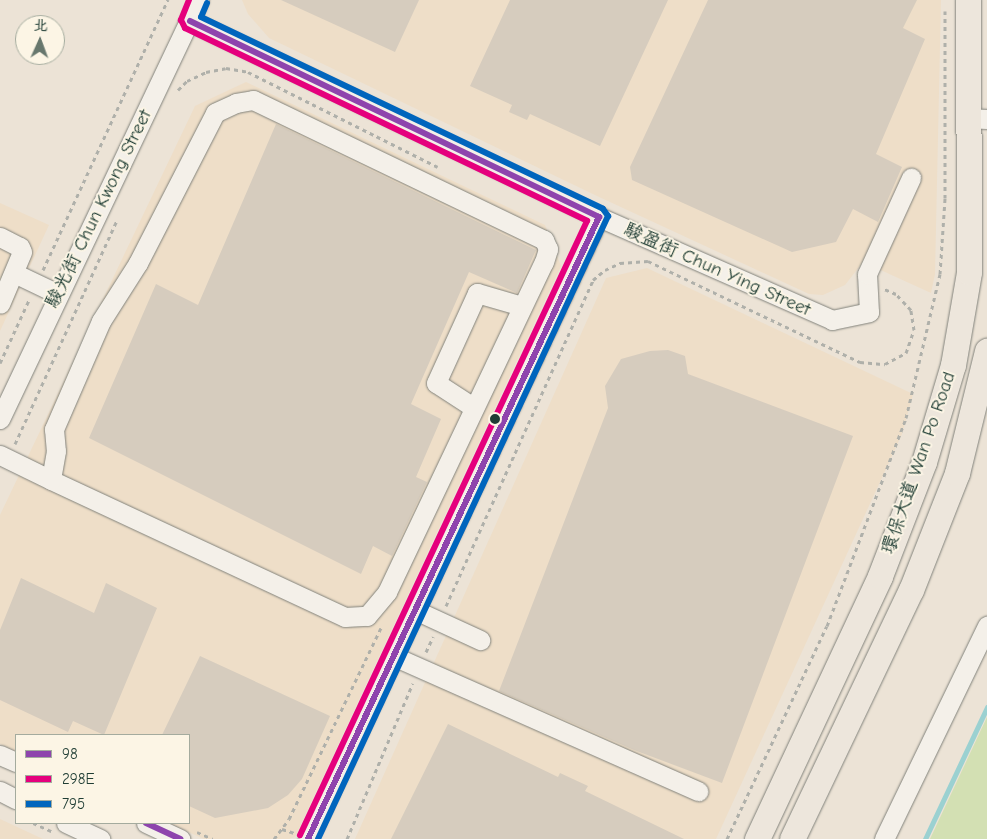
<!DOCTYPE html>
<meta charset="utf-8">
<style>
body{margin:0}
#map{position:relative;width:987px;height:839px;overflow:hidden;background:#ece3d6;font-family:"Comic Neue","LXGW WenKai TC",sans-serif}
div>[style]{position:absolute}
.built>*{inset:0;background:#eedec8}
.green>*{inset:0;background:#d3e0b3}
.stream>*{height:5px;margin:-2.5px;padding:0 2.5px;transform-origin:2.5px;border-radius:2.5px;background:#9bd1d1}
.building>*{inset:0;background:#d6ccbe}
.path>*{height:3px;margin-top:-1.5px;transform-origin:0;background:repeating-linear-gradient(90deg,#afb0aa 0 4px,transparent 0 8px)}
.roads{filter:drop-shadow(0 0 1px #81827b) drop-shadow(0 0 1px #81827b)}
.minor>*{height:19px;margin:-9.5px;padding:0 9.5px;transform-origin:9.5px;border-radius:9.5px;background:#f4f0e9}
.major>*{height:25px;margin:-12.5px;padding:0 12.5px;transform-origin:12.5px;border-radius:12.5px;background:#ede6dc}
.bus-1>*{height:6px;margin:-3px;padding:0 3px;transform-origin:3px;border-radius:3px;background:#8e44ad}
.bus-2>*{height:6px;margin:-3px;padding:0 3px;transform-origin:3px;border-radius:3px;background:#e5007d}
.bus-3>*{height:6px;margin:-3px;padding:0 3px;transform-origin:3px;border-radius:3px;background:#0065bd}
.dots>*{width:14px;height:14px;translate:-50% -50%;box-sizing:border-box;border:2px solid #fcf5e5;border-radius:50%}
span{translate:-50% -50%;white-space:nowrap;text-align:center;line-height:1.15;-webkit-text-stroke:4px #fcf5e5;paint-order:stroke}
.street-label{font-size:19px;color:#1f3d34}
.legend{position:absolute;left:15px;top:734px;width:175px;height:90px;box-sizing:border-box;background:#fcf5e5;border:1px solid #a4ab9e;margin:0;padding:6px 9px;list-style:none;font-size:15px;color:#1f3d34}
.legend li{display:flex;align-items:center;gap:10px;height:25px}
.legend b{width:25px;border:1px solid #a4ab9e}
.north{position:absolute;left:15px;top:15px;width:50px;height:50px;box-sizing:border-box;background:#fcf5e5;border:1px solid #a4ab9e;border-radius:50%;rotate:2deg;font-size:14px;font-weight:700;line-height:20px;text-align:center;color:#1f3d34}
.north::after{content:'';display:block;margin:auto;width:18px;height:22px;background:#67776d;clip-path:polygon(50% 0,100% 100%,50% 72%,0 100%)}
</style>
<div id="map">
<div class="built">
<i style="clip-path:polygon(242px 0,941px 0,935px 274px,931px 293px,863px 262px,845px 285px,823px 295px,809px 294px,597px 196px,269px 38px,248px 14px)"></i>
<i style="clip-path:polygon(246px 82px,545px 225px,561px 266px,295px 837px,289px 839px,204px 839px,168px 823px,189px 823px,189px 735px,16px 735px,16px 752px,0 744px,0 515px,195px 106px)"></i>
<i style="clip-path:polygon(0 203px,49px 225px,0 331px)"></i>
<i style="clip-path:polygon(647px 268px,913px 394px,902px 434px,716px 839px,355px 839px,606px 278px)"></i>
<i style="clip-path:polygon(0 819px,43px 839px,0 839px)"></i>
</div>
<div class="green">
<i style="clip-path:polygon(987px 717px,987px 839px,930px 839px)"></i>
</div>
<div class="stream">
<i style="left:925px;top:839px;width:146px;rotate:-64.8deg"></i>
</div>
<div class="building">
<i style="clip-path:polygon(281px 0,419px 0,395px 52px)"></i>
<i style="clip-path:polygon(510px 0,668px 0,600px 146px,530px 114px,527px 120px,509px 112px,512px 105px,470px 86px)"></i>
<i style="clip-path:polygon(708px 0,917px 0,903px 28px,925px 39px,876px 154px,902px 167px,878px 222px,853px 209px,836px 242px,792px 252px,632px 180px,630px 167px)"></i>
<i style="clip-path:polygon(276px 124px,536px 250px,517px 293px,469px 272px,411px 404px,441px 419px,416px 477px,427px 482px,392px 556px,373px 546px,361px 574px,89px 438px,156px 284px,198px 305px)"></i>
<i style="clip-path:polygon(668px 350px,685px 356px,688px 374px,853px 436px,722px 783px,634px 750px,499px 691px,608px 408px,605px 386px,621px 359px,650px 351px)"></i>
<i style="clip-path:polygon(21px 578px,94px 613px,106px 583px,157px 608px,104px 735px,73px 721px,68px 732px,0 700px,0 630px)"></i>
<i style="clip-path:polygon(200px 656px,330px 716px,302px 779px,288px 795px,268px 808px,215px 818px,189px 806px,189px 735px,162px 735px)"></i>
<i style="clip-path:polygon(448px 724px,558px 777px,560px 773px,588px 786px,585px 791px,684px 839px,391px 839px)"></i>
</div>
<div class="path">
<i style="left:178px;top:90px;width:13px;rotate:-45deg"></i>
<i style="left:187px;top:81px;width:21px;rotate:-25deg"></i>
<i style="left:206px;top:72px;width:20px;rotate:-11deg"></i>
<i style="left:226px;top:68px;width:22px;rotate:10deg"></i>
<i style="left:248px;top:72px;width:212px;rotate:26.6deg"></i>
<i style="left:43px;top:270px;width:298px;rotate:-65.2deg"></i>
<i style="left:0;top:363px;width:69px;rotate:-65.3deg"></i>
<i style="left:15px;top:444px;width:246px;rotate:-65.5deg"></i>
<i style="left:446px;top:606px;width:358px;rotate:-65.7deg"></i>
<i style="left:593px;top:280px;width:16px;rotate:-40deg"></i>
<i style="left:605px;top:270px;width:17px;rotate:-25deg"></i>
<i style="left:620px;top:263px;width:28px;rotate:-4deg"></i>
<i style="left:648px;top:261px;width:235px;rotate:25.5deg"></i>
<i style="left:860px;top:362px;width:25px;rotate:5deg"></i>
<i style="left:885px;top:364px;width:24px;rotate:-28deg"></i>
<i style="left:906px;top:353px;width:24px;rotate:-71deg"></i>
<i style="left:914px;top:330px;width:20px;rotate:-99deg"></i>
<i style="left:911px;top:310px;width:22px;rotate:-133deg"></i>
<i style="left:896px;top:294px;width:13px;rotate:-157deg"></i>
<i style="left:426px;top:652px;width:17px;rotate:-65deg"></i>
<i style="left:33px;top:823px;width:20px;rotate:24deg"></i>
<i style="left:282px;top:829px;width:13px;rotate:18deg"></i>
<i style="left:197px;top:832px;width:17px;rotate:24deg"></i>
<i style="left:274px;top:839px;width:25px;rotate:-53deg"></i>
<i style="left:289px;top:819px;width:212px;rotate:-64.3deg"></i>
<i style="left:347px;top:839px;width:169px;rotate:-67.1deg"></i>
<i style="left:727px;top:839px;width:235px;rotate:-64.9deg"></i>
<i style="left:827px;top:626px;width:222px;rotate:-69.2deg"></i>
<i style="left:906px;top:418px;width:148px;rotate:-76.7deg"></i>
<i style="left:940px;top:274px;width:76px;rotate:-86.2deg"></i>
<i style="left:945px;top:198px;width:187px;rotate:-90deg"></i>
</div>
<div class="roads">
<div class="minor">
<i style="left:190px;top:21px;width:454px;rotate:25.6deg"></i>
<i style="left:599px;top:217px;width:255px;rotate:23.8deg"></i>
<i style="left:832px;top:320px;width:38px;rotate:-12deg"></i>
<i style="left:869px;top:312px;width:38px;rotate:-93deg"></i>
<i style="left:867px;top:274px;width:106px;rotate:-65.4deg"></i>
<i style="left:966px;top:118px;width:21px;rotate:3deg"></i>
<i style="left:0;top:237px;width:22px;rotate:27deg"></i>
<i style="left:20px;top:247px;width:5px;rotate:68deg"></i>
<i style="left:22px;top:252px;width:56px;rotate:112.9deg"></i>
<i style="left:14px;top:273px;width:49px;rotate:25.5deg"></i>
<i style="left:473px;top:407px;width:44px;rotate:-147deg"></i>
<i style="left:436px;top:383px;width:99px;rotate:-65.5deg"></i>
<i style="left:477px;top:293px;width:47px;rotate:16.1deg"></i>
<i style="left:0;top:419px;width:464px;rotate:-64.6deg"></i>
<i style="left:0;top:455px;width:57px;rotate:26.1deg"></i>
<i style="left:51px;top:480px;width:324px;rotate:25deg"></i>
<i style="left:345px;top:617px;width:22px;rotate:-3deg"></i>
<i style="left:367px;top:616px;width:31px;rotate:-50deg"></i>
<i style="left:387px;top:592px;width:365px;rotate:-64.6deg"></i>
<i style="left:544px;top:262px;width:14px;rotate:-73deg"></i>
<i style="left:548px;top:249px;width:10px;rotate:-114deg"></i>
<i style="left:544px;top:240px;width:323px;rotate:-154.3deg"></i>
<i style="left:253px;top:100px;width:17px;rotate:170deg"></i>
<i style="left:236px;top:103px;width:23px;rotate:155deg"></i>
<i style="left:215px;top:113px;width:169px;rotate:117.2deg"></i>
<i style="left:138px;top:263px;width:69px;rotate:122.5deg"></i>
<i style="left:101px;top:321px;width:118px;rotate:113.5deg"></i>
<i style="left:54px;top:429px;width:22px;rotate:85deg"></i>
<i style="left:56px;top:451px;width:29px;rotate:100deg"></i>
<i style="left:415px;top:610px;width:72px;rotate:24.8deg"></i>
<i style="left:393px;top:656px;width:334px;rotate:23.9deg"></i>
<i style="left:0;top:755px;width:17px;rotate:24deg"></i>
<i style="left:0;top:791px;width:18px;rotate:27deg"></i>
<i style="left:66px;top:823px;width:38px;rotate:25deg"></i>
<i style="left:146px;top:823px;width:38px;rotate:25deg"></i>
<i style="left:308px;top:839px;width:687px;rotate:-64.93deg"></i>
<i style="left:884px;top:839px;width:237px;rotate:-64.2deg"></i>
</div>
<div class="major">
<i style="left:757px;top:839px;width:290px;rotate:-64.9deg"></i>
<i style="left:880px;top:576px;width:122px;rotate:-68.9deg"></i>
<i style="left:924px;top:462px;width:101px;rotate:-73.4deg"></i>
<i style="left:953px;top:365px;width:94px;rotate:-80.2deg"></i>
<i style="left:969px;top:272px;width:272px;rotate:-90.2deg"></i>
<i style="left:792px;top:839px;width:276px;rotate:-64.5deg"></i>
<i style="left:911px;top:590px;width:126px;rotate:-68.5deg"></i>
<i style="left:957px;top:473px;width:126px;rotate:-76.2deg"></i>
</div>
</div>
<div class="bus-1">
<i style="left:190px;top:21px;width:454px;rotate:25.6deg"></i>
<i style="left:146px;top:823px;width:38px;rotate:25deg"></i>
<i style="left:308px;top:839px;width:687px;rotate:-64.93deg"></i>
</div>
<div class="bus-2">
<i style="left:189px;top:0;width:22px;rotate:112deg"></i>
<i style="left:181px;top:20px;width:9px;rotate:63deg"></i>
<i style="left:185px;top:28px;width:446px;rotate:25.6deg"></i>
<i style="left:587px;top:221px;width:678px;rotate:115.05deg"></i>
</div>
<div class="bus-3">
<i style="left:207px;top:3px;width:15px;rotate:113deg"></i>
<i style="left:201px;top:17px;width:445px;rotate:25.5deg"></i>
<i style="left:603px;top:209px;width:9px;rotate:54deg"></i>
<i style="left:608px;top:216px;width:687px;rotate:114.96deg"></i>
</div>
<div class="dots">
<i style="left:495px;top:419px;background:#1f3d34"></i>
</div>
<div class="street-label">
<span style="left:99px;top:209px;rotate:-64deg">駿光街 Chun Kwong Street</span>
<span style="left:717px;top:270px;rotate:24deg">駿盈街 Chun Ying Street</span>
<span style="left:919px;top:463px;rotate:-71deg">環保大道 Wan Po Road</span>
</div>
<ul class="legend">
<li><b style="height:6px;background:#8e44ad"></b>98</li>
<li><b style="height:6px;background:#e5007d"></b>298E</li>
<li><b style="height:6px;background:#0065bd"></b>795</li>
</ul>
<div class="north">北</div>
</div>
